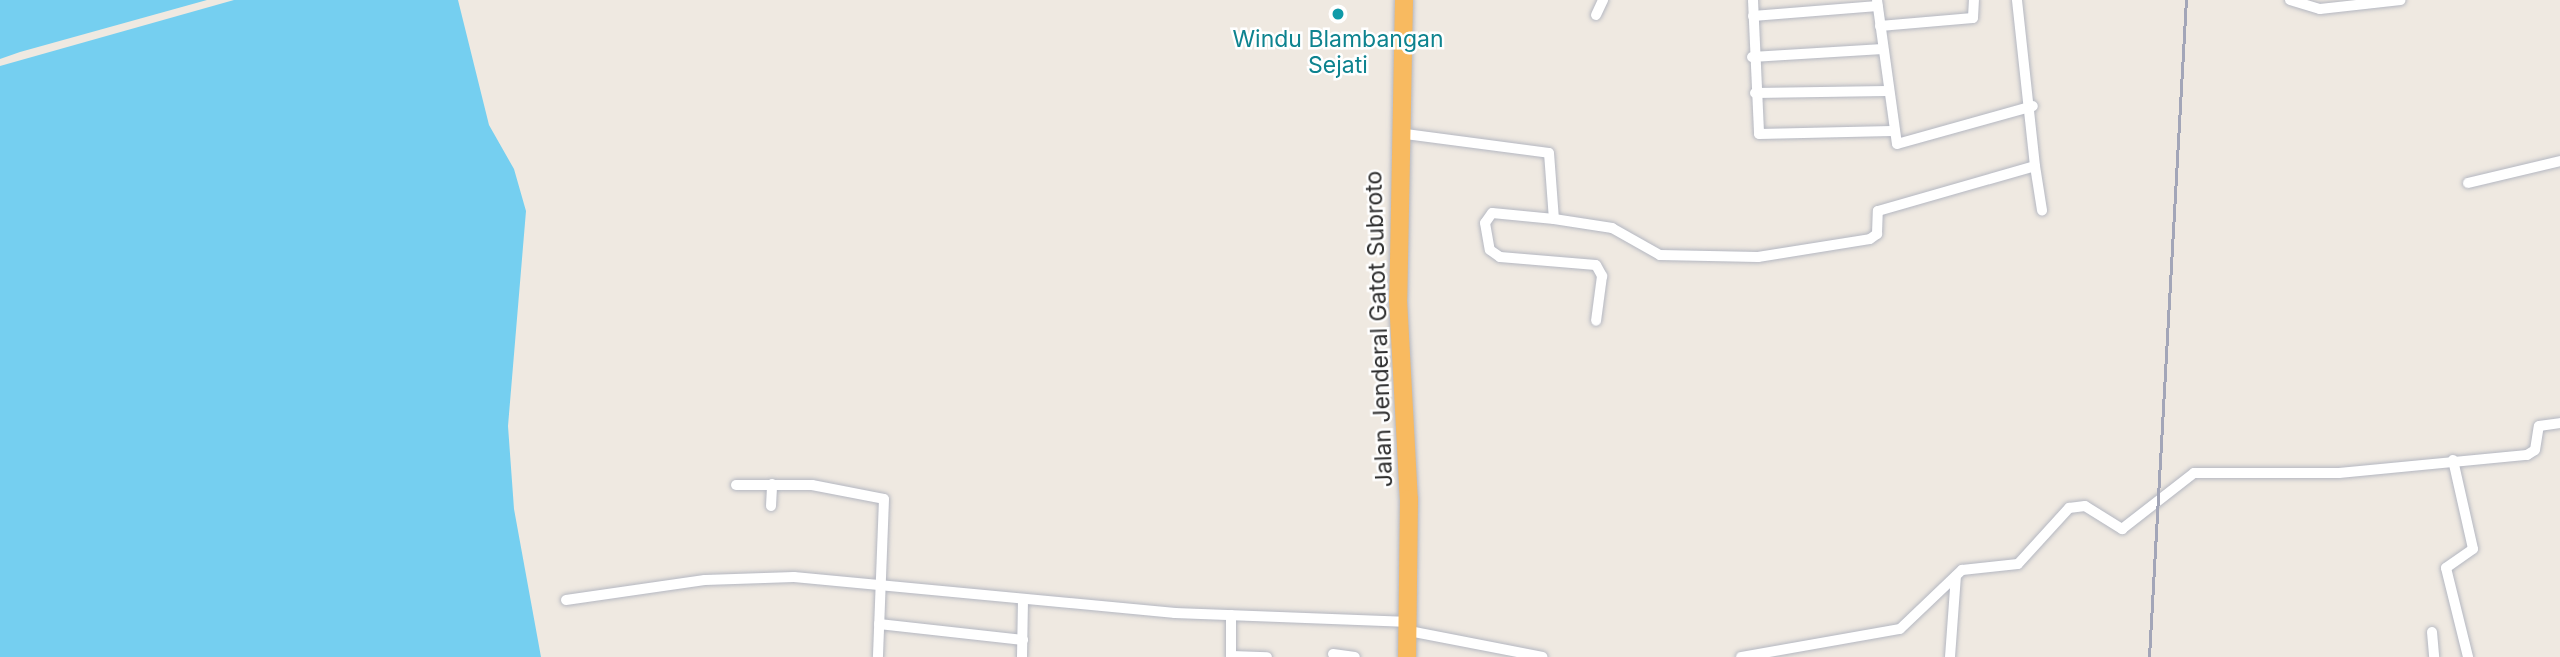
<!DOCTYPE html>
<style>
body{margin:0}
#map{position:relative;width:2560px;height:657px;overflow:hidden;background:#efe9e1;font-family:Inter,sans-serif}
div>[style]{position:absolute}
.water>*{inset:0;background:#75cff0}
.pier>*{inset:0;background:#efe9e1}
.roads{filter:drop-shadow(0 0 2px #b4b7c1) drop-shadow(0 0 2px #b4b7c1)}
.minor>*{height:10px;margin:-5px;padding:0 5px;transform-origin:5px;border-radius:5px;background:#fff}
.trunk>*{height:18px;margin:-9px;padding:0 9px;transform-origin:9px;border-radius:9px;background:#f8ba60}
.rail>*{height:2.5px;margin:-1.25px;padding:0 1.25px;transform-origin:1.25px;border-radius:1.25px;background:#a3a6b8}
.dots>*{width:19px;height:19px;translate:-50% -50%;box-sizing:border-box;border:4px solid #fff;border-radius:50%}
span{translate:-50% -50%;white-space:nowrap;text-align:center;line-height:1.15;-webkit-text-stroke:5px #fff;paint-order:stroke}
.culture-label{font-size:23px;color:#0d838f}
.street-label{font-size:23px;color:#2e2e2e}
</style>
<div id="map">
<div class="water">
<i style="clip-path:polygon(0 0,458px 0,489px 125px,514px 169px,526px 211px,508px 426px,514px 509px,541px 657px,0 657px)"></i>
</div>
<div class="pier">
<i style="clip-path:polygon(207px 0,234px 0,0 66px,0 59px,20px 52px)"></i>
</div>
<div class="roads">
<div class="minor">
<i style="left:1753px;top:0;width:134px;rotate:87.4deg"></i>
<i style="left:1759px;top:134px;width:133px;rotate:-1.3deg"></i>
<i style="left:1877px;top:0;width:145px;rotate:82.1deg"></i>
<i style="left:1897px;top:144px;width:141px;rotate:-15.6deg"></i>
<i style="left:2290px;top:0;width:31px;rotate:17deg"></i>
<i style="left:2320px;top:9px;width:81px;rotate:-6.3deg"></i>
<i style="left:1596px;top:15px;width:17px;rotate:-65deg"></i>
<i style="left:1753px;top:16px;width:125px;rotate:-4.6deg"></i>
<i style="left:1880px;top:26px;width:93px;rotate:-4.9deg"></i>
<i style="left:1973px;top:18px;width:18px;rotate:-87deg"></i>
<i style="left:1752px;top:57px;width:131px;rotate:-3.5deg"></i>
<i style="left:1755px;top:93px;width:132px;rotate:-0.9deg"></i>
<i style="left:1398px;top:133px;width:152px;rotate:7.5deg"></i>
<i style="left:1549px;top:153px;width:66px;rotate:85.7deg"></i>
<i style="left:1554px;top:219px;width:59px;rotate:8.8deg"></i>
<i style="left:1612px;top:228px;width:55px;rotate:29.4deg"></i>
<i style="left:1660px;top:255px;width:98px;rotate:1.2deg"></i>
<i style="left:1758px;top:257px;width:113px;rotate:-9.1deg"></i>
<i style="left:1870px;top:239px;width:9px;rotate:-36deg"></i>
<i style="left:1877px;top:234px;width:23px;rotate:-88deg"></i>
<i style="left:1878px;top:211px;width:163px;rotate:-16deg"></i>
<i style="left:2035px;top:166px;width:167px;rotate:-96.2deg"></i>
<i style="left:2035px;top:166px;width:45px;rotate:81deg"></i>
<i style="left:2468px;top:183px;width:95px;rotate:-13.4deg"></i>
<i style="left:1554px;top:219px;width:62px;rotate:-174.5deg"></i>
<i style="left:1492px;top:213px;width:12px;rotate:125deg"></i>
<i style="left:1485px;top:223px;width:27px;rotate:80deg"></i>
<i style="left:1490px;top:250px;width:12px;rotate:35deg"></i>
<i style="left:1500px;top:257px;width:96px;rotate:4.8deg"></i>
<i style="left:1596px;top:265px;width:13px;rotate:61deg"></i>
<i style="left:1602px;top:276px;width:45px;rotate:97.6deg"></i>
<i style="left:2453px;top:460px;width:91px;rotate:77.3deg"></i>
<i style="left:2473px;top:549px;width:33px;rotate:145deg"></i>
<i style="left:2446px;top:568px;width:92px;rotate:76.1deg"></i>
<i style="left:736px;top:485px;width:76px"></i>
<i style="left:812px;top:485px;width:73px;rotate:11deg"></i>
<i style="left:884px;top:499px;width:158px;rotate:92.2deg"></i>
<i style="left:771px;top:506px;width:22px;rotate:-87deg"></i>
<i style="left:566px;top:600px;width:140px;rotate:-8.2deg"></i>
<i style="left:705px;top:580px;width:89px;rotate:-1.9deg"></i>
<i style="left:794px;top:577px;width:383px;rotate:5.4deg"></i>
<i style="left:1175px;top:613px;width:235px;rotate:2.2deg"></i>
<i style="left:1231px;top:615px;width:42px;rotate:90deg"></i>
<i style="left:879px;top:624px;width:145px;rotate:6.3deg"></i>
<i style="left:1409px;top:631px;width:136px;rotate:11deg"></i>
<i style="left:2432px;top:632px;width:25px;rotate:85deg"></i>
<i style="left:1333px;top:654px;width:22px;rotate:8deg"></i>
<i style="left:1232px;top:656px;width:35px;rotate:2deg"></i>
<i style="left:1022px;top:657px;width:57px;rotate:-89deg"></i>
<i style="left:1741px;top:657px;width:161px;rotate:-10deg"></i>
<i style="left:1900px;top:629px;width:86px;rotate:-43.6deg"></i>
<i style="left:1962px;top:570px;width:56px;rotate:-6.1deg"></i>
<i style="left:2018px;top:564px;width:76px;rotate:-47.7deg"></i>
<i style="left:2069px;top:508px;width:16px;rotate:-7deg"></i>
<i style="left:2085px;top:506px;width:44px;rotate:31.9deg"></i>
<i style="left:2122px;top:529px;width:91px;rotate:-37.9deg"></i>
<i style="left:2194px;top:473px;width:145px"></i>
<i style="left:2339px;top:473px;width:189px;rotate:-5.5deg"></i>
<i style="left:2527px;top:455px;width:9px;rotate:-32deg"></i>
<i style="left:2535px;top:450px;width:24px;rotate:-81deg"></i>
<i style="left:2539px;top:426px;width:21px;rotate:-8deg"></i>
<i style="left:1950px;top:657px;width:81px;rotate:-85.8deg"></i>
</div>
<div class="trunk">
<i style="left:1404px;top:0;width:299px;rotate:91.1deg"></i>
<i style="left:1398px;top:299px;width:200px;rotate:86.9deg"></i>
<i style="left:1409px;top:499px;width:158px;rotate:90.7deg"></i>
</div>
</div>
<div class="rail">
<i style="left:2149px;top:657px;width:658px;rotate:-86.78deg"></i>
</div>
<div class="dots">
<i style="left:1338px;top:14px;background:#0f9aa8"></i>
</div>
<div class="culture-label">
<span style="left:1338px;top:52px">Windu Blambangan<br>Sejati</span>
</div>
<div class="street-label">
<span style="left:1379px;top:329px;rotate:-92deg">Jalan Jenderal Gatot Subroto</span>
</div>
</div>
